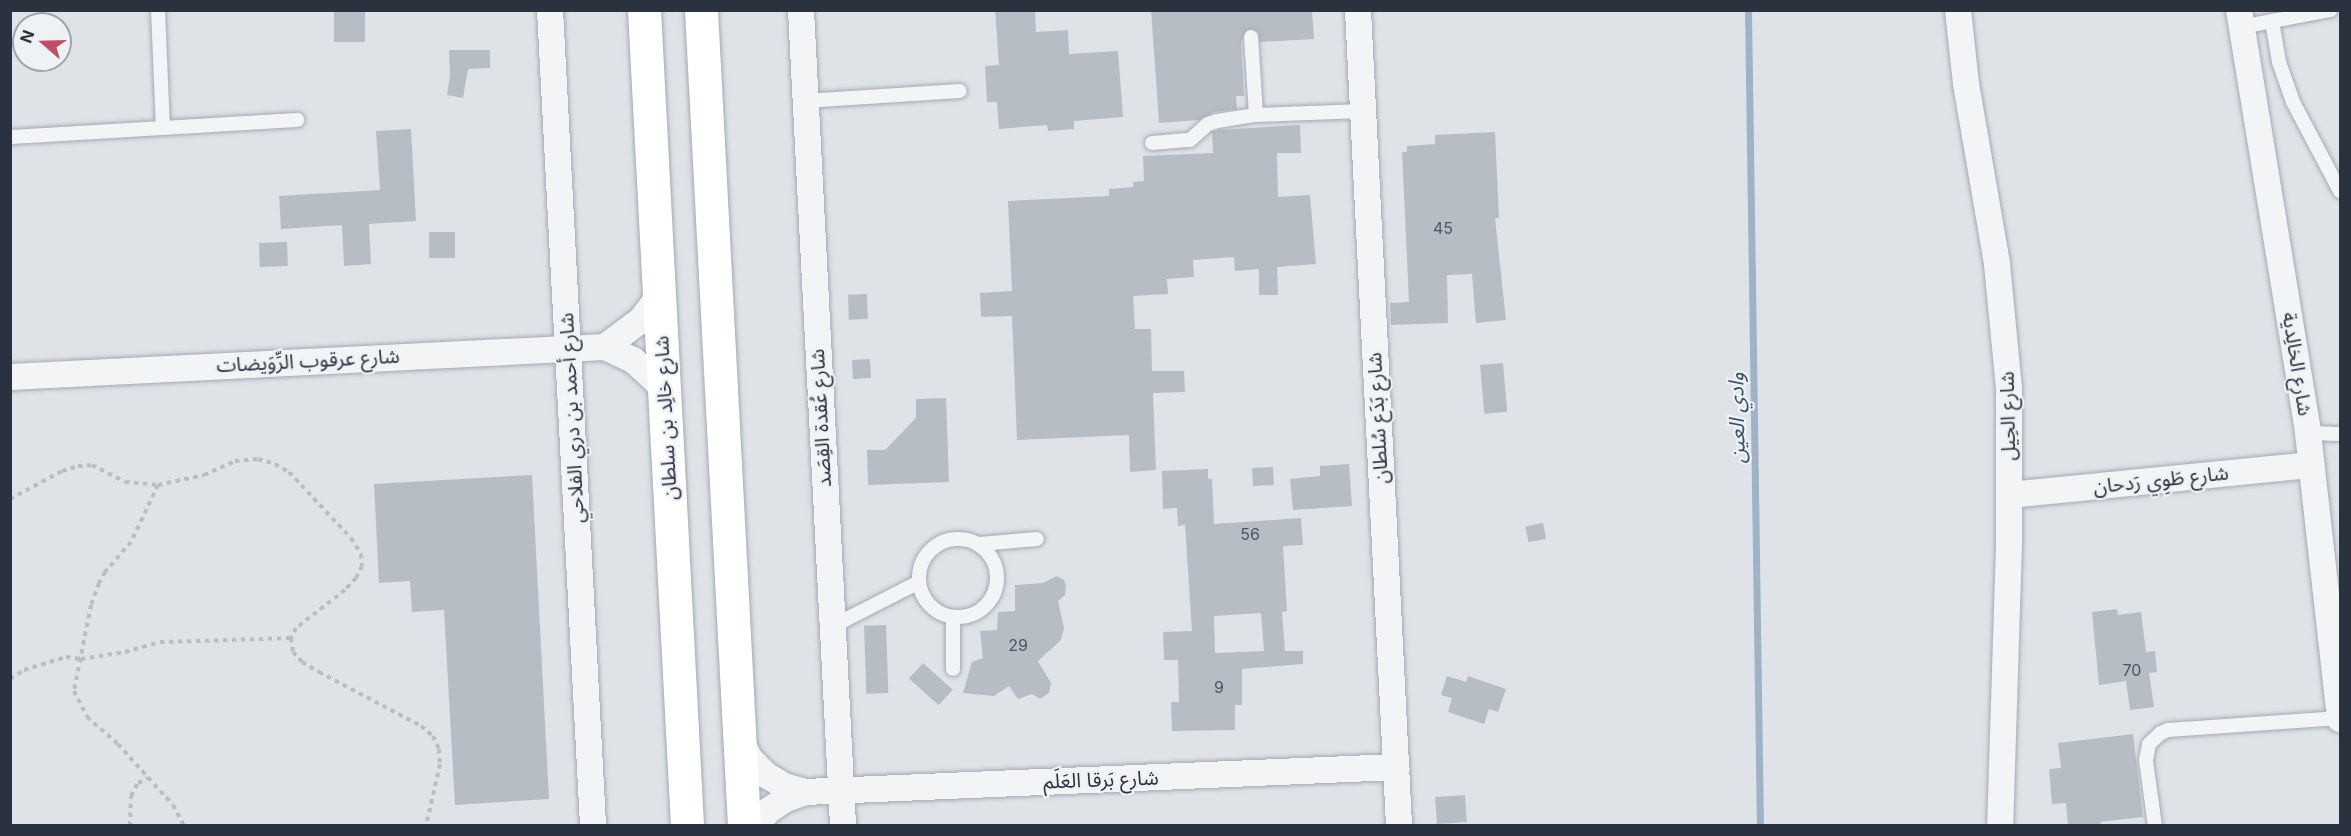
<!DOCTYPE html>
<meta charset="utf-8">
<style>
body{margin:0}
#map{position:relative;width:2351px;height:836px;overflow:hidden;background:#dfe3e8;font-family:Inter,"Noto Sans Arabic",sans-serif}
div>[style]{position:absolute}
.stream>*{height:7px;margin:-3.5px;padding:0 3.5px;transform-origin:3.5px;border-radius:3.5px;background:#9db3c6}
.building>*{inset:0;background:#b7bdc4;transform-origin:0 0}
.path>*{height:4px;margin-top:-2px;transform-origin:0;background:repeating-linear-gradient(90deg,#babec2 0 4.5px,transparent 0 9px)}
.roads{filter:drop-shadow(0 0 2px #a5aab2) drop-shadow(0 0 2px #a5aab2)}
.service>*{height:14px;margin:-7px;padding:0 7px;transform-origin:7px;border-radius:7px;background:#f2f4f6}
.service>.ring{margin:-7px;padding:0;box-sizing:content-box;background:none;border:14px solid #f2f4f6;border-radius:50%}
.minor>*{height:26px;margin:-13px;padding:0 13px;transform-origin:13px;border-radius:13px;background:#f2f4f6}
.primary>*{height:33px;margin:-16.5px;padding:0 16.5px;transform-origin:16.5px;border-radius:16.5px;background:#fff}
span{translate:-50% -50%;white-space:nowrap;text-align:center;line-height:1.15;-webkit-text-stroke:4.5px #eff2f5;paint-order:stroke}
.number-label{font-size:16px;color:#4c5560}
.number-label span{-webkit-text-stroke-width:0}
.street-label{font-size:20px;color:#29323e}
.water-label{font-size:21px;color:#36536f;font-style:italic}
.frame{position:absolute;inset:0;border:12px solid #29323e;pointer-events:none}
.north{position:absolute;left:12px;top:12px;width:60px;height:60px;box-sizing:border-box;background:#eff2f5;border:2px solid #a0a5ac;border-radius:50%;rotate:290deg;font-size:16px;font-weight:700;line-height:24px;text-align:center;color:#29323e}
.north::after{content:'';display:block;margin:auto;width:21px;height:27px;background:#c54c65;clip-path:polygon(50% 0,100% 100%,50% 72%,0 100%)}
</style>
<div id="map">
<div class="stream">
<i style="left:1748px;top:10px;width:816px;rotate:89.16deg"></i>
</div>
<div class="building">
<i style="left:334px;top:10px;width:31px;height:32px"></i>
<i style="clip-path:polygon(995px 10px,1035px 10px,1036px 32px,1068px 30px,1069px 54px,1118px 51px,1123px 117px,1074px 121px,1074px 129px,1048px 131px,1047px 125px,999px 129px,997px 102px,987px 102px,985px 66px,999px 65px)"></i>
<i style="clip-path:polygon(1151px 10px,1312px 10px,1314px 39px,1260px 42px,1258px 32px,1247px 29px,1241px 43px,1244px 96px,1236px 96px,1237px 109px,1214px 112px,1199px 120px,1159px 123px)"></i>
<i style="clip-path:polygon(449px 50px,490px 50px,490px 68px,468px 69px,463px 98px,447px 95px,450px 75px)"></i>
<i style="clip-path:polygon(1300px 125px,1301px 153px,1277px 153px,1278px 197px,1310px 195px,1316px 264px,1277px 267px,1278px 295px,1259px 295px,1259px 269px,1235px 271px,1234px 257px,1193px 260px,1194px 277px,1167px 279px,1168px 294px,1133px 296px,1135px 329px,1151px 329px,1152px 371px,1184px 371px,1185px 392px,1153px 393px,1156px 470px,1130px 472px,1129px 435px,1017px 440px,1012px 316px,981px 317px,980px 293px,1012px 291px,1008px 201px,1109px 196px,1109px 189px,1133px 187px,1133px 182px,1144px 181px,1143px 156px,1213px 153px,1212px 132px,1219px 130px)"></i>
<i style="clip-path:polygon(411px 129px,416px 221px,369px 224px,371px 264px,344px 266px,342px 225px,281px 229px,279px 196px,380px 190px,376px 131px)"></i>
<i style="clip-path:polygon(1495px 132px,1499px 218px,1495px 218px,1506px 320px,1476px 323px,1472px 274px,1447px 275px,1448px 323px,1391px 325px,1390px 303px,1409px 302px,1402px 152px,1407px 152px,1407px 146px,1435px 144px,1435px 135px)"></i>
<i style="left:429px;top:232px;width:26px;height:26px"></i>
<i style="left:287px;top:242px;width:24px;height:28px;rotate:88deg"></i>
<i style="left:867px;top:294px;width:25px;height:19px;rotate:88deg"></i>
<i style="left:870px;top:359px;width:19px;height:18px;rotate:87deg"></i>
<i style="left:1503px;top:363px;width:49px;height:23px;rotate:85deg"></i>
<i style="clip-path:polygon(946px 398px,949px 482px,868px 485px,867px 450px,885px 450px,916px 418px,916px 399px)"></i>
<i style="clip-path:polygon(1349px 464px,1352px 506px,1293px 510px,1290px 479px,1320px 476px,1320px 466px)"></i>
<i style="left:1273px;top:467px;width:18px;height:21px;rotate:87deg"></i>
<i style="clip-path:polygon(evenodd,1208px 469px,1208px 479px,1212px 479px,1214px 524px,1301px 518px,1303px 545px,1283px 546px,1287px 611px,1282px 612px,1285px 651px,1303px 651px,1303px 664px,1242px 669px,1242px 705px,1235px 705px,1235px 730px,1172px 731px,1171px 702px,1179px 702px,1178px 660px,1164px 660px,1163px 632px,1192px 631px,1185px 525px,1178px 526px,1177px 508px,1163px 509px,1162px 471px,1208px 469px,1261px 613px,1264px 651px,1215px 653px,1214px 616px,1261px 613px)"></i>
<i style="clip-path:polygon(532px 475px,549px 799px,455px 805px,444px 610px,412px 612px,410px 581px,379px 583px,374px 484px)"></i>
<i style="left:1543px;top:523px;width:16px;height:18px;rotate:79deg"></i>
<i style="clip-path:polygon(1057px 576px,1064px 580px,1066px 586px,1065px 595px,1058px 601px,1064px 628px,1061px 640px,1038px 661px,1051px 683px,1049px 693px,1040px 699px,1032px 694px,1018px 699px,1009px 686px,994px 696px,963px 693px,972px 662px,983px 658px,980px 631px,997px 630px,998px 612px,1015px 611px,1015px 585px,1043px 583px)"></i>
<i style="clip-path:polygon(2117px 609px,2118px 615px,2141px 612px,2146px 652px,2155px 651px,2157px 672px,2149px 673px,2154px 707px,2130px 710px,2126px 681px,2099px 685px,2092px 612px)"></i>
<i style="left:886px;top:625px;width:68px;height:22px;rotate:88deg"></i>
<i style="left:923px;top:663px;width:40px;height:21px;rotate:42deg"></i>
<i style="clip-path:polygon(1447px 676px,1466px 682px,1468px 676px,1506px 689px,1498px 712px,1489px 709px,1484px 724px,1448px 712px,1452px 698px,1441px 695px)"></i>
<i style="clip-path:polygon(2133px 734px,2143px 817px,2100px 822px,2101px 825px,2068px 825px,2066px 803px,2052px 804px,2049px 769px,2061px 768px,2058px 743px)"></i>
<i style="left:1465px;top:795px;width:27px;height:30px;rotate:86deg"></i>
</div>
<div class="path">
<i style="left:158px;top:485px;width:63px;rotate:115.3deg"></i>
<i style="left:131px;top:542px;width:40px;rotate:131deg"></i>
<i style="left:105px;top:572px;width:13px;rotate:119deg"></i>
<i style="left:99px;top:583px;width:23px;rotate:110deg"></i>
<i style="left:91px;top:605px;width:88px;rotate:101.2deg"></i>
<i style="left:74px;top:691px;width:29px;rotate:63deg"></i>
<i style="left:87px;top:717px;width:41px;rotate:41.1deg"></i>
<i style="left:118px;top:744px;width:82px;rotate:48deg"></i>
<i style="left:173px;top:805px;width:24px;rotate:62deg"></i>
<i style="left:10px;top:499px;width:59px;rotate:-28.3deg"></i>
<i style="left:62px;top:471px;width:17px;rotate:-17deg"></i>
<i style="left:78px;top:466px;width:14px;rotate:-4deg"></i>
<i style="left:92px;top:465px;width:37px;rotate:27deg"></i>
<i style="left:125px;top:482px;width:33px;rotate:5deg"></i>
<i style="left:158px;top:485px;width:47px;rotate:-12.3deg"></i>
<i style="left:204px;top:475px;width:34px;rotate:-24deg"></i>
<i style="left:235px;top:461px;width:23px;rotate:-5deg"></i>
<i style="left:258px;top:459px;width:18px;rotate:16deg"></i>
<i style="left:275px;top:464px;width:16px;rotate:30deg"></i>
<i style="left:289px;top:472px;width:91px;rotate:46.8deg"></i>
<i style="left:351px;top:538px;width:19px;rotate:58deg"></i>
<i style="left:361px;top:554px;width:12px;rotate:85deg"></i>
<i style="left:362px;top:566px;width:13px;rotate:117deg"></i>
<i style="left:356px;top:578px;width:16px;rotate:133deg"></i>
<i style="left:345px;top:590px;width:62px;rotate:142.2deg"></i>
<i style="left:296px;top:628px;width:11px;rotate:117deg"></i>
<i style="left:291px;top:638px;width:14px;rotate:82deg"></i>
<i style="left:293px;top:652px;width:13px;rotate:48deg"></i>
<i style="left:302px;top:662px;width:20px;rotate:30deg"></i>
<i style="left:319px;top:672px;width:115px;rotate:27.9deg"></i>
<i style="left:421px;top:726px;width:16px;rotate:40deg"></i>
<i style="left:433px;top:736px;width:14px;rotate:65deg"></i>
<i style="left:439px;top:749px;width:15px;rotate:86deg"></i>
<i style="left:440px;top:764px;width:64px;rotate:102.7deg"></i>
<i style="left:10px;top:679px;width:17px;rotate:-33deg"></i>
<i style="left:24px;top:670px;width:44px;rotate:-17.2deg"></i>
<i style="left:66px;top:657px;width:15px;rotate:8deg"></i>
<i style="left:81px;top:659px;width:45px;rotate:-9deg"></i>
<i style="left:125px;top:652px;width:36px;rotate:-16deg"></i>
<i style="left:160px;top:642px;width:131px;rotate:-1.7deg"></i>
<i style="left:10px;top:825px;width:1px;rotate:45deg"></i>
<i style="left:130px;top:826px;width:30px;rotate:-88deg"></i>
<i style="left:131px;top:796px;width:15px;rotate:-62deg"></i>
<i style="left:138px;top:783px;width:11px;rotate:-27deg"></i>
</div>
<div class="roads">
<div class="service">
<i style="left:158px;top:10px;width:118px;rotate:87.6deg"></i>
<i style="left:2272px;top:21px;width:42px;rotate:80.3deg"></i>
<i style="left:2279px;top:62px;width:42px;rotate:70.7deg"></i>
<i style="left:2293px;top:102px;width:101px;rotate:62.2deg"></i>
<i style="left:2241px;top:27px;width:91px;rotate:-10.8deg"></i>
<i style="left:1251px;top:37px;width:78px;rotate:86.3deg"></i>
<i style="left:804px;top:101px;width:156px;rotate:-3.7deg"></i>
<i style="left:10px;top:137px;width:288px;rotate:-3.4deg"></i>
<i style="left:1152px;top:143px;width:38px;rotate:-5deg"></i>
<i style="left:1190px;top:140px;width:24px;rotate:-42deg"></i>
<i style="left:1208px;top:124px;width:9px;rotate:-18deg"></i>
<i style="left:1217px;top:121px;width:39px;rotate:-9deg"></i>
<i style="left:1256px;top:115px;width:107px;rotate:-2.1deg"></i>
<i style="left:2308px;top:433px;width:32px;rotate:2deg"></i>
<i class="ring" style="left:919px;top:539px;width:64px;height:64px"></i>
<i style="left:980px;top:544px;width:57px;rotate:-5deg"></i>
<i style="left:831px;top:627px;width:99px;rotate:-27.1deg"></i>
<i style="left:953px;top:669px;width:51px;rotate:-90deg"></i>
<i style="left:2155px;top:826px;width:67px;rotate:-97.8deg"></i>
<i style="left:2146px;top:760px;width:16px;rotate:-79deg"></i>
<i style="left:2149px;top:744px;width:16px;rotate:-43deg"></i>
<i style="left:2161px;top:733px;width:8px;rotate:-23deg"></i>
<i style="left:2168px;top:730px;width:172px;rotate:-4deg"></i>
</div>
<div class="minor">
<i style="left:550px;top:10px;width:817px;rotate:86.98deg"></i>
<i style="left:801px;top:10px;width:817px;rotate:87.05deg"></i>
<i style="left:1358px;top:10px;width:817px;rotate:87.12deg"></i>
<i style="left:1958px;top:10px;width:74px;rotate:83.8deg"></i>
<i style="left:1966px;top:84px;width:183px;rotate:80.2deg"></i>
<i style="left:1997px;top:264px;width:125px;rotate:84.5deg"></i>
<i style="left:2009px;top:388px;width:156px;rotate:90deg"></i>
<i style="left:2009px;top:544px;width:282px;rotate:91.8deg"></i>
<i style="left:2239px;top:10px;width:429px;rotate:80.7deg"></i>
<i style="left:2308px;top:433px;width:288px;rotate:83.6deg"></i>
<i style="left:605px;top:347px;width:45px;rotate:-36.9deg"></i>
<i style="left:641px;top:320px;width:30px;rotate:-53deg"></i>
<i style="left:10px;top:377px;width:596px;rotate:-2.89deg"></i>
<i style="left:605px;top:347px;width:31px;rotate:25deg"></i>
<i style="left:633px;top:360px;width:31px;rotate:42deg"></i>
<i style="left:656px;top:381px;width:15px;rotate:53deg"></i>
<i style="left:2010px;top:495px;width:303px;rotate:-5.7deg"></i>
<i style="left:740px;top:740px;width:21px;rotate:62deg"></i>
<i style="left:750px;top:759px;width:23px;rotate:45deg"></i>
<i style="left:766px;top:775px;width:21px;rotate:31deg"></i>
<i style="left:784px;top:786px;width:22px;rotate:16deg"></i>
<i style="left:755px;top:826px;width:21px;rotate:-49deg"></i>
<i style="left:769px;top:810px;width:20px;rotate:-33deg"></i>
<i style="left:786px;top:799px;width:20px;rotate:-20deg"></i>
<i style="left:805px;top:792px;width:592px;rotate:-2.42deg"></i>
</div>
<div class="primary">
<i style="left:644px;top:10px;width:817px;rotate:86.98deg"></i>
<i style="left:701px;top:10px;width:817px;rotate:86.98deg"></i>
</div>
</div>
<div class="number-label">
<span style="left:1443px;top:228px">45</span>
<span style="left:1250px;top:534px">56</span>
<span style="left:1018px;top:645px">29</span>
<span style="left:2132px;top:670px">70</span>
<span style="left:1219px;top:687px">9</span>
</div>
<div class="street-label">
<span style="left:308px;top:361px;rotate:-3deg">شارع عرقوب الرِّوَيضات</span>
<span style="left:2297px;top:364px;rotate:81deg">شارع الخالِدية</span>
<span style="left:2008px;top:416px;rotate:-91deg">شارع الحِيل</span>
<span style="left:572px;top:418px;rotate:-93deg">شارع أحمد بن دري الفلاحي</span>
<span style="left:666px;top:418px;rotate:-93deg">شارع خالِد بن سلطان</span>
<span style="left:821px;top:418px;rotate:-93deg">شارع عُقدة القِصَد</span>
<span style="left:1378px;top:418px;rotate:-93deg">شارع بَدَع سُلطان</span>
<span style="left:2161px;top:480px;rotate:-6deg">شارع طَوِي رَدحان</span>
<span style="left:1101px;top:780px;rotate:-2deg">شارع بَرقا العَلَم</span>
</div>
<div class="water-label">
<span style="left:1737px;top:418px;rotate:-91deg">وادي العين</span>
</div>
<div class="frame"></div>
<div class="north">N</div>
</div>
